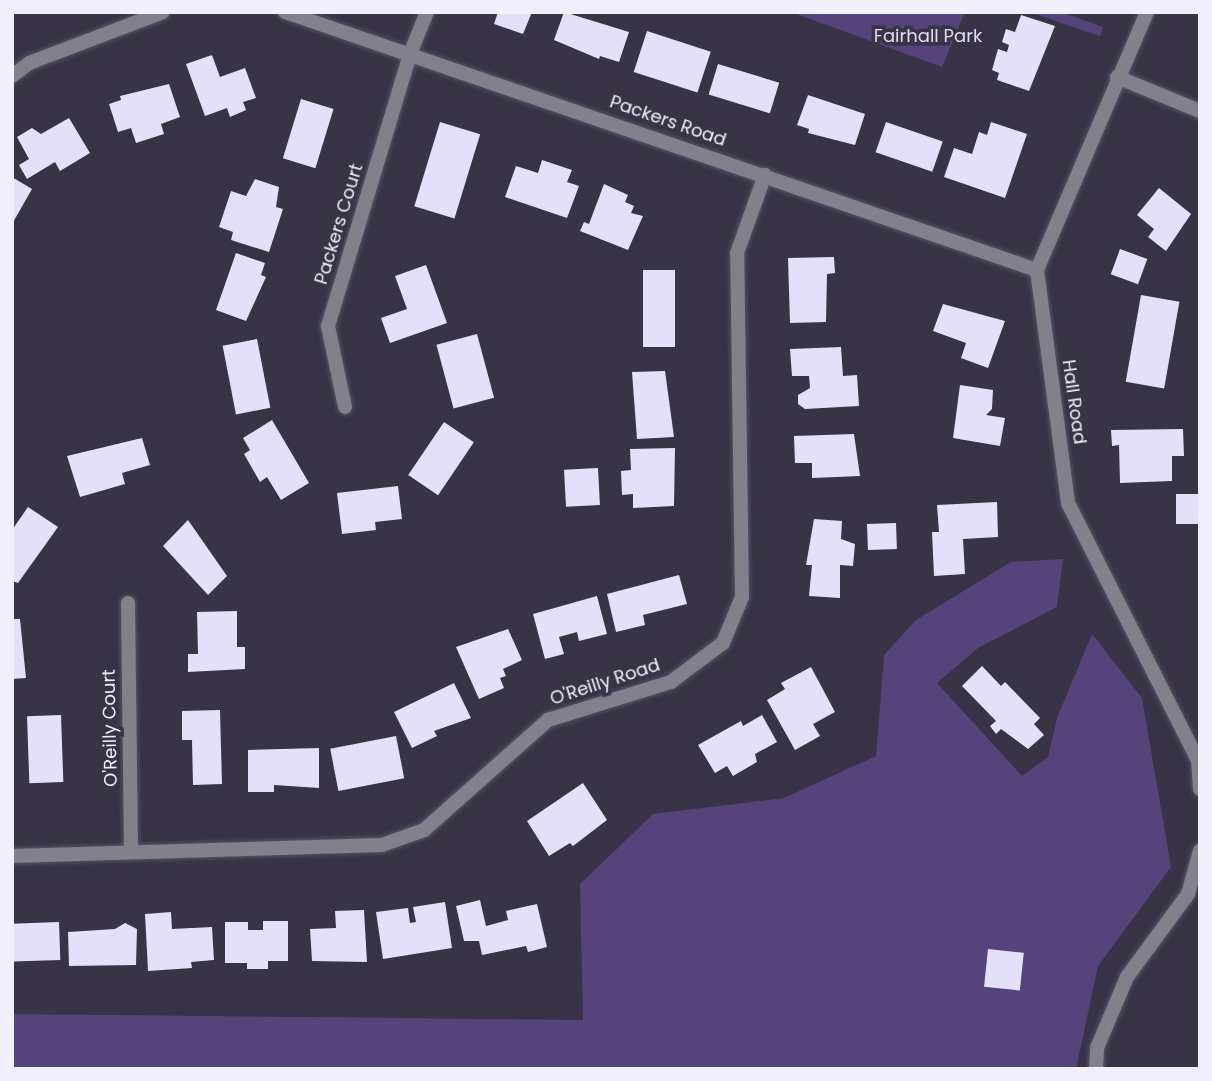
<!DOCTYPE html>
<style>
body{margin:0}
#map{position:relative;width:1212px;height:1081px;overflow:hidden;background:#383347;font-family:Poppins,sans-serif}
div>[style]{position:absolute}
.green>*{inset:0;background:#54447b}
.building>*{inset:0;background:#e5e0f9;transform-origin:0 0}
.roads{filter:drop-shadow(0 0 2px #565164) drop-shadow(0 0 2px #565164)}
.street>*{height:14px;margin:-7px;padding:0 7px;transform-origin:7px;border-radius:7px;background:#82808a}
span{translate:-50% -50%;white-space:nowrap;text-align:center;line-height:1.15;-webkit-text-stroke:7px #383347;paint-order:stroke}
.park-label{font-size:18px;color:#e0dbf1}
.street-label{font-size:18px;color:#f1effb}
.frame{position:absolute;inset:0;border:14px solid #f1effb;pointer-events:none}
</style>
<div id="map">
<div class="green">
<i style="clip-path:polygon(791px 12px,965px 12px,942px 67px)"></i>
<i style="clip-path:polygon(1029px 12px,1061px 12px,1103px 27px,1100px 36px)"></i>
<i style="clip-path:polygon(1063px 559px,1057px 607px,978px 648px,937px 683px,1022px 776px,1048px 757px,1057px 718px,1092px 634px,1142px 698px,1171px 867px,1098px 966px,1076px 1069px,12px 1067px,12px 1014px,583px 1020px,580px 884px,653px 814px,784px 798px,876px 756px,884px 655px,916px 620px,1011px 562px)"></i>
</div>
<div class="building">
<i style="clip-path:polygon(498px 12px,532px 12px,523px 34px,494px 24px)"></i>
<i style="clip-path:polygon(564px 12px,629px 32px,619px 62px,600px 56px,599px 59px,554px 40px)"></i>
<i style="clip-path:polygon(1021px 15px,1055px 26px,1029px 91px,997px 80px,999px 73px,992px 70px,998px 49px,1007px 52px,1009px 45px,1002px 42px,1006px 29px,1015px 32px)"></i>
<i style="left:647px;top:31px;width:67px;height:43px;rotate:18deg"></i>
<i style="clip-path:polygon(212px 55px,220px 77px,245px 68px,256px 98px,243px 102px,246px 110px,230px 117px,227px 108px,205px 116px,186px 64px)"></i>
<i style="left:718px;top:64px;width:64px;height:32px;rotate:17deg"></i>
<i style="clip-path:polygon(169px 84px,180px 117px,161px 124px,164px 134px,136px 143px,131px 128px,118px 132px,109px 104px,121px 100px,120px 96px)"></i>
<i style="clip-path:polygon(808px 95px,865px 114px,855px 145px,808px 133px,809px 129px,797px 125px)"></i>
<i style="left:301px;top:99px;width:34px;height:62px;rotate:17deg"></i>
<i style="clip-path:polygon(69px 118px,90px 153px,60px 171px,55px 162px,27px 179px,19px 165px,29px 159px,17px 137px,32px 128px,41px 134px)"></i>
<i style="left:440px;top:122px;width:42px;height:88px;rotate:17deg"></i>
<i style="left:886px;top:122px;width:60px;height:32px;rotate:19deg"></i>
<i style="clip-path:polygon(991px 122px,1027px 134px,1005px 198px,944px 177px,954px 148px,972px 154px,979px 132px,987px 135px)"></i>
<i style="clip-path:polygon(542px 160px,572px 170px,567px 182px,579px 186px,567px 218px,505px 197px,516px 166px,538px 173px)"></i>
<i style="clip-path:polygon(12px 177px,32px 189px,12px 224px)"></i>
<i style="clip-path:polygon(255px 179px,279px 187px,276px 207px,283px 209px,269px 252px,231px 240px,233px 232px,219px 227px,231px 191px,246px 196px)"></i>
<i style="clip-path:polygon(604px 184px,628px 195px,625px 202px,634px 206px,631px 213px,643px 216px,628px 250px,580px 231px,584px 222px,589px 224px)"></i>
<i style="clip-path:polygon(1159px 188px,1191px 214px,1166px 251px,1148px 237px,1154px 229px,1137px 215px)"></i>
<i style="left:1120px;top:249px;width:29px;height:27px;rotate:20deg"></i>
<i style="clip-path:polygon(236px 253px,265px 263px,261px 275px,266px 277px,246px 321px,216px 310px)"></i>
<i style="clip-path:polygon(834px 257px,835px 273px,827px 274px,826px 322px,790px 323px,788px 258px)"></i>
<i style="clip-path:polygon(426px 265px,447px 323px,390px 343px,381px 318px,407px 309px,395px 276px)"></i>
<i style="left:675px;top:270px;width:77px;height:32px;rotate:90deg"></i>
<i style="left:1141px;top:295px;width:39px;height:88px;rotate:10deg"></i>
<i style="clip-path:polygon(943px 304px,1005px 321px,988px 368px,961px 358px,966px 343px,933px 331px)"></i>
<i style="left:477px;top:334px;width:66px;height:42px;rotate:75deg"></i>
<i style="left:257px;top:339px;width:70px;height:35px;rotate:79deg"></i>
<i style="clip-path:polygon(841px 347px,843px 376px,857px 375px,859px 406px,805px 409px,798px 404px,798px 395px,810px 388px,809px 376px,792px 376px,790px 349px)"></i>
<i style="clip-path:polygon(665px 371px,674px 437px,637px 439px,632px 372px)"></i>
<i style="clip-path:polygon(960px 385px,993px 390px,992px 409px,986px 415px,1005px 418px,1000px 446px,953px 438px)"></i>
<i style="clip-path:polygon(272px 420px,309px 483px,281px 500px,267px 477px,260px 482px,244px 454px,250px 450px,243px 438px)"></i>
<i style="left:444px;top:422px;width:36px;height:64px;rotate:34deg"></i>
<i style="clip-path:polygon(1183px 429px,1184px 456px,1172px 456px,1172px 481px,1120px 483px,1119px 445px,1112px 446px,1111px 430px)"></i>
<i style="clip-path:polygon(854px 434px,860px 476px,812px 478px,812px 463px,795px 463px,794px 436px)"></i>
<i style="clip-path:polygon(142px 438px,150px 465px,122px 473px,125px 484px,80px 497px,67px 456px)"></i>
<i style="clip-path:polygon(675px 448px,674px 506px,633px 508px,633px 494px,622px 495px,621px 471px,631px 470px,630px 449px)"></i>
<i style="left:598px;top:468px;width:37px;height:34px;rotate:87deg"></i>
<i style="clip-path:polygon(398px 486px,402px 519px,375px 522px,376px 530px,342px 534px,337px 493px)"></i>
<i style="left:1200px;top:494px;width:30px;height:24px;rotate:90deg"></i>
<i style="clip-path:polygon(997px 502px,998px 537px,963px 539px,965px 574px,934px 576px,932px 532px,939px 532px,937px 505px)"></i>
<i style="clip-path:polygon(28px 507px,58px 527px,18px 583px,12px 581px,12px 530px)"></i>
<i style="clip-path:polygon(814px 519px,842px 521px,841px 539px,855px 544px,853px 566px,840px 565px,840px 598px,809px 596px,812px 565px,806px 565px)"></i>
<i style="clip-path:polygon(188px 520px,227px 576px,208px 595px,163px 546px)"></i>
<i style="left:896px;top:523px;width:26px;height:29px;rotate:88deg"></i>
<i style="clip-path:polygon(679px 575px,687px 604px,643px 615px,645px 625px,616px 632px,607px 594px)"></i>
<i style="clip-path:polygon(597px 596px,607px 634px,579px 641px,577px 632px,559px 637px,564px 654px,545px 659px,533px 614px)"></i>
<i style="clip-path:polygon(237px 611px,237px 647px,245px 647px,245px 669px,188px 672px,188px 654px,198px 654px,197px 612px)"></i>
<i style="clip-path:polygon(12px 619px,20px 619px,26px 678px,12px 679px)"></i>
<i style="clip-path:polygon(508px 629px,522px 660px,503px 669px,506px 676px,500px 678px,504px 688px,479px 699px,456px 647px)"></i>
<i style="clip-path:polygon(982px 666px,1001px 686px,1005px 682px,1040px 718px,1034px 724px,1044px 735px,1028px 749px,1001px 729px,996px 734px,990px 726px,996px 721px,962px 686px)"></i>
<i style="clip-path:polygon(811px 667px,835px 712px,813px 724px,820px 736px,795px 750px,767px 700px,785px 689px,781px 683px)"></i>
<i style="clip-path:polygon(454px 683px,471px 718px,434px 731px,437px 736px,412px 748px,394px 712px)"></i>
<i style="clip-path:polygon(220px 710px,222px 784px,193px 785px,192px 740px,182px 740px,182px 711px)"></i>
<i style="left:61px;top:715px;width:67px;height:34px;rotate:88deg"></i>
<i style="clip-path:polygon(762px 715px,777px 742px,755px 754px,757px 762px,733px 776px,727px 766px,715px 773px,698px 745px,741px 721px,743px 726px)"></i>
<i style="left:396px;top:736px;width:43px;height:67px;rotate:79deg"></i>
<i style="clip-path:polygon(319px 748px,319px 788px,274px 785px,274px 792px,248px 792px,248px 750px)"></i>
<i style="clip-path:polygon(583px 783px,607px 820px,573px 846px,570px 843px,549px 856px,527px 821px)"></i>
<i style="clip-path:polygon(480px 900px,486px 926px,508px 920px,506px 911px,537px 904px,547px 947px,528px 952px,526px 946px,482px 955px,479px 941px,464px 941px,456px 906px)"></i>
<i style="clip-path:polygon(445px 902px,452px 948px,383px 959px,376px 912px,408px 908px,410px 923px,416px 922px,413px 907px)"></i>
<i style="clip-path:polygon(364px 910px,367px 962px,312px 961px,310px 929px,336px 928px,335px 911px)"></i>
<i style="clip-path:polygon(171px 912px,172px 929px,212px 927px,214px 960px,191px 962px,192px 968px,148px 971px,145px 914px)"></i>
<i style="clip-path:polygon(263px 921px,288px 921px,288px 961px,268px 961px,268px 969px,247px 969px,247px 963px,225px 963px,225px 922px,248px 922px,248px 930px,263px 930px)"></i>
<i style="left:59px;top:922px;width:38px;height:47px;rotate:88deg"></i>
<i style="clip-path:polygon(125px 923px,137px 929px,136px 965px,69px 966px,68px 932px,115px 929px)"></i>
<i style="left:988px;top:949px;width:36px;height:38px;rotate:6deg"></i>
</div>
<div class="roads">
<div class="street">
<i style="left:285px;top:12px;width:795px;rotate:18.94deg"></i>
<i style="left:1147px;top:12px;width:280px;rotate:113.1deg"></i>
<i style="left:1037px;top:270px;width:235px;rotate:82.4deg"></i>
<i style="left:1068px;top:503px;width:288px;rotate:63.2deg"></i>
<i style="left:1198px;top:760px;width:29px;rotate:86deg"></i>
<i style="left:12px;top:76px;width:21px;rotate:-37deg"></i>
<i style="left:29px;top:63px;width:143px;rotate:-20.8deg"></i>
<i style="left:1117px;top:77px;width:90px;rotate:22.3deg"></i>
<i style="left:345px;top:407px;width:83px;rotate:-101.9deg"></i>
<i style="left:328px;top:326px;width:284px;rotate:-73.2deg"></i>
<i style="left:410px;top:54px;width:45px;rotate:-68deg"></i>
<i style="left:128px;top:603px;width:249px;rotate:89.3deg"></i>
<i style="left:12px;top:856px;width:370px;rotate:-1.7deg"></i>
<i style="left:382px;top:845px;width:45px;rotate:-19.7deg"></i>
<i style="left:424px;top:830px;width:166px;rotate:-41.6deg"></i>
<i style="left:548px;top:720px;width:129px;rotate:-17.2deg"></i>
<i style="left:671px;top:682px;width:65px;rotate:-36.9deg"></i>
<i style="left:723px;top:643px;width:50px;rotate:-67.6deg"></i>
<i style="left:742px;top:597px;width:344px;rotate:-90.8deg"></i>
<i style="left:737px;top:253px;width:83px;rotate:-70.3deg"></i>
<i style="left:1096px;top:1069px;width:21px;rotate:-87deg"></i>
<i style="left:1097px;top:1048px;width:77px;rotate:-67.1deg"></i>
<i style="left:1127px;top:977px;width:103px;rotate:-53.7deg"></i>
<i style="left:1188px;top:894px;width:45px;rotate:-74.4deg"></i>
</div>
</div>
<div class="park-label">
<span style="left:928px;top:36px">Fairhall Park</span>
</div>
<div class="street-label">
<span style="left:668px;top:121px;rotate:19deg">Packers Road</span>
<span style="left:339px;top:224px;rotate:-73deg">Packers Court</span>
<span style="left:1074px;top:402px;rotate:82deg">Hall Road</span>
<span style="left:605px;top:682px;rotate:-18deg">O'Reilly Road</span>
<span style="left:110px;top:728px;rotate:-91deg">O'Reilly Court</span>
</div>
<div class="frame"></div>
</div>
